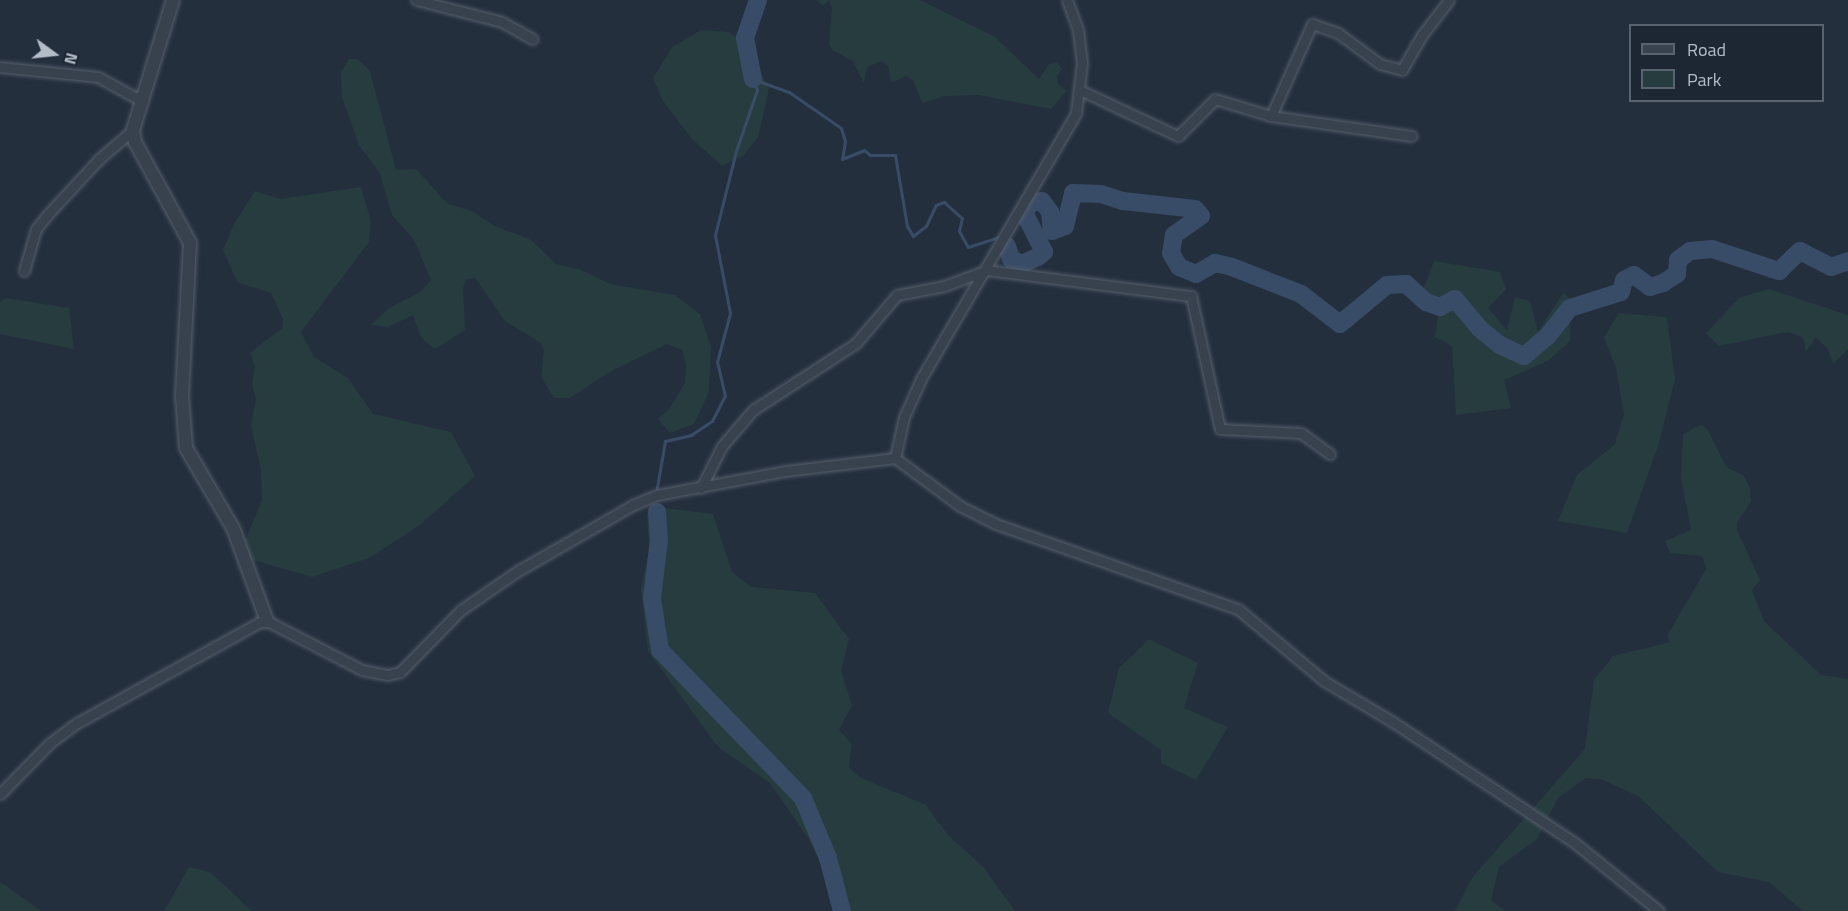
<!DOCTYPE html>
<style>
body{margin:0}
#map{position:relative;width:1848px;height:911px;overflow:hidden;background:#242f3e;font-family:"Titillium Web",sans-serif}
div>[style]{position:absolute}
.green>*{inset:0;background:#263c3f}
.stream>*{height:3px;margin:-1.5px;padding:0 1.5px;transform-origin:1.5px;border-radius:1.5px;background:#394c67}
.river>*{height:18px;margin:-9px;padding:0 9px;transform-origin:9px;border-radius:9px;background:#394c67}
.roads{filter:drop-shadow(0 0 2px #565f6c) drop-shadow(0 0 2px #565f6c)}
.minor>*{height:9px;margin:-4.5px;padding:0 4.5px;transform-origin:4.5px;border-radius:4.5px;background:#38414e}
.tertiary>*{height:12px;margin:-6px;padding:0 6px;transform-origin:6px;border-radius:6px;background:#38414e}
span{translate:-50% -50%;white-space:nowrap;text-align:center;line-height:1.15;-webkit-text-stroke:5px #1d2633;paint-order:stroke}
.legend{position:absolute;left:1629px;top:24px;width:195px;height:78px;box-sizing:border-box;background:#1d2633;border:2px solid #59626f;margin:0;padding:8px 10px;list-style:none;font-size:18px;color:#b4bcc9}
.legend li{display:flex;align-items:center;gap:12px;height:30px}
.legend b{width:30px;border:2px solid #59626f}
.north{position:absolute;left:24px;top:24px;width:60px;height:60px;-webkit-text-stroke:4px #1d2633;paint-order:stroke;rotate:105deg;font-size:16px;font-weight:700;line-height:24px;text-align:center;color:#b4bcc9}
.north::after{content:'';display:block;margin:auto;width:21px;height:27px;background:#b4bcc9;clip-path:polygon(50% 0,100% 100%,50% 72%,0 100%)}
</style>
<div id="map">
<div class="green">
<i style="clip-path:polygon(816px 0,920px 0,995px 37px,1039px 79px,1049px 64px,1058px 63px,1062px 69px,1057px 76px,1058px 84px,1067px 90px,1051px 109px,978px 95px,945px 96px,922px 103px,913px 80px,906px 76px,891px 83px,888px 66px,882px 61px,867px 67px,864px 83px,853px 61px,832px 50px,829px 43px,832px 7px,829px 0,823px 6px)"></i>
<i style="clip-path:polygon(701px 30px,728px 32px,745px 41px,769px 89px,758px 137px,744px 155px,722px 166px,691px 138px,663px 101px,653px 78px,672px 47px)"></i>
<i style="clip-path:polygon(349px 59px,358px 59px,370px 71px,396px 170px,416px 169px,448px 204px,472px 211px,493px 225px,531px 240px,556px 264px,581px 270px,610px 284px,675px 295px,700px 314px,711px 347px,709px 392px,694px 424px,670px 433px,658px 419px,670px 408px,685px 383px,686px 365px,682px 350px,667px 344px,609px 372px,570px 398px,554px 398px,541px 377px,544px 350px,541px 343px,505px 321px,475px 278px,466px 280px,463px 288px,465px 330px,435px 349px,421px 338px,413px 315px,388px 327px,371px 325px,389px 308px,420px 292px,431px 280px,414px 240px,392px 215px,380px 174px,359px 145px,342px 97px,341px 72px)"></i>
<i style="clip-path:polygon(361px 187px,371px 221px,369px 242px,301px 332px,314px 357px,348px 378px,373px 414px,451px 432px,475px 476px,420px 525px,369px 558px,312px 577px,239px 556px,262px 500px,261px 470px,251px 425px,256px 399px,252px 384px,255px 366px,250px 353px,282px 328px,283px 319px,271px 293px,237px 282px,223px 250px,234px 224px,255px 191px,281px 199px)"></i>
<i style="clip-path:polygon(1434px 261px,1500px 272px,1506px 289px,1488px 308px,1507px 330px,1515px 297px,1530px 301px,1538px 331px,1564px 292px,1571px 301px,1570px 341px,1548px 361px,1504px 380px,1511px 408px,1456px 415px,1452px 346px,1435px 337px,1438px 315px,1418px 304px)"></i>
<i style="clip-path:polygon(1769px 289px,1848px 315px,1848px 349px,1833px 364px,1828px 349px,1816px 337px,1806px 352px,1803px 337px,1788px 332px,1719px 346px,1706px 333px,1739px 298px)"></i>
<i style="clip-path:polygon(6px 298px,69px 308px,74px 349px,0 334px,0 302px)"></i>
<i style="clip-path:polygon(1619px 313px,1667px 317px,1675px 379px,1658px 446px,1627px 533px,1558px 521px,1577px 475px,1615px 444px,1624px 414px,1616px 368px,1604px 337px)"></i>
<i style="clip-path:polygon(1701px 425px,1707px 429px,1726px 467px,1744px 476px,1750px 489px,1751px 502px,1737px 523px,1737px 530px,1760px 580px,1752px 590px,1764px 621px,1821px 675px,1848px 679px,1848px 911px,1803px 911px,1769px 882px,1718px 872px,1638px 796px,1601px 779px,1586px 778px,1558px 798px,1537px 839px,1499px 867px,1491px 900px,1505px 911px,1455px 911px,1472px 878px,1585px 749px,1594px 680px,1613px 656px,1670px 642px,1667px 636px,1706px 569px,1702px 556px,1670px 553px,1665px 541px,1691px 530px,1681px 477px,1683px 434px)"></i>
<i style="clip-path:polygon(665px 508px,713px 514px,732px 572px,751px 587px,815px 593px,849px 639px,841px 671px,852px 705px,839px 730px,852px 744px,849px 767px,859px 777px,926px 805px,947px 834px,984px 868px,1015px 911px,838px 911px,829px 879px,808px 838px,770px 783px,718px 747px,648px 651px,641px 590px,649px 549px,647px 514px)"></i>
<i style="clip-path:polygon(1149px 639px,1198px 663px,1184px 708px,1228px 727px,1196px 780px,1161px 763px,1161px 750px,1108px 713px,1119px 668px)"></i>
<i style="clip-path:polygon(189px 867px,210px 872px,252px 911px,164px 911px)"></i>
<i style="clip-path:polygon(0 883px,2px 883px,41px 911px,0 911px)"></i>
</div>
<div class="stream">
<i style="left:753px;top:79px;width:38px;rotate:20deg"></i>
<i style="left:789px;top:92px;width:63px;rotate:34.7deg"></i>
<i style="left:841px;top:128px;width:14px;rotate:73deg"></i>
<i style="left:845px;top:141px;width:18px;rotate:99deg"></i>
<i style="left:842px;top:159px;width:24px;rotate:-22deg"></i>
<i style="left:864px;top:150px;width:8px;rotate:40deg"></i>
<i style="left:870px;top:155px;width:25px"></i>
<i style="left:895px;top:155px;width:72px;rotate:80.4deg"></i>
<i style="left:907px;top:226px;width:12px;rotate:59deg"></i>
<i style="left:913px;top:236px;width:16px;rotate:-38deg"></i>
<i style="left:926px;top:226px;width:23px;rotate:-65deg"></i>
<i style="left:936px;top:205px;width:9px;rotate:-21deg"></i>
<i style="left:944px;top:202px;width:24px;rotate:42deg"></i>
<i style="left:962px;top:218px;width:13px;rotate:103deg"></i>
<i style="left:959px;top:231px;width:18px;rotate:61deg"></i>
<i style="left:968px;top:247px;width:32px;rotate:-18deg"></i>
<i style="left:656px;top:493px;width:53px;rotate:-80.2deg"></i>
<i style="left:665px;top:441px;width:27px;rotate:-13deg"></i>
<i style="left:691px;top:435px;width:25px;rotate:-34deg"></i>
<i style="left:712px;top:421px;width:28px;rotate:-63deg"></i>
<i style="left:725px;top:396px;width:35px;rotate:-103deg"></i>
<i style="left:717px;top:362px;width:51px;rotate:-75.1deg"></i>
<i style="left:730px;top:313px;width:79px;rotate:-100.9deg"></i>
<i style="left:715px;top:235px;width:87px;rotate:-76deg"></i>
<i style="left:736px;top:151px;width:65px;rotate:-71deg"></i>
<i style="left:757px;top:90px;width:12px;rotate:-110deg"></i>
</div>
<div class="river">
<i style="left:753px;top:79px;width:42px;rotate:-101deg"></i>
<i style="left:745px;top:38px;width:40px;rotate:-71.1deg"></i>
<i style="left:1007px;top:246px;width:14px;rotate:73deg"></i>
<i style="left:1011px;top:259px;width:12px;rotate:24deg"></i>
<i style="left:1022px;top:264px;width:17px;rotate:-24deg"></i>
<i style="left:1038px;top:257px;width:8px;rotate:-40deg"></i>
<i style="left:1044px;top:252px;width:45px;rotate:-116.6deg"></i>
<i style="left:1024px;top:212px;width:11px;rotate:-52deg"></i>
<i style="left:1031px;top:203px;width:11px;rotate:-10deg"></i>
<i style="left:1042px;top:201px;width:14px;rotate:54deg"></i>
<i style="left:1050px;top:212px;width:19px;rotate:84deg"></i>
<i style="left:1052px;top:231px;width:14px;rotate:-21deg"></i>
<i style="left:1065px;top:226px;width:34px;rotate:-76deg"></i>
<i style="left:1073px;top:193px;width:28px;rotate:2deg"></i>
<i style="left:1101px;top:194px;width:23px;rotate:18deg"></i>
<i style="left:1123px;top:201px;width:72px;rotate:6.3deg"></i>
<i style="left:1195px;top:209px;width:9px;rotate:49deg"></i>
<i style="left:1201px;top:216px;width:33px;rotate:145deg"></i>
<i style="left:1174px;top:235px;width:18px;rotate:99deg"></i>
<i style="left:1171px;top:253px;width:16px;rotate:60deg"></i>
<i style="left:1179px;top:267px;width:18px;rotate:22deg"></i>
<i style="left:1196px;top:274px;width:22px;rotate:-30deg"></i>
<i style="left:1215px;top:263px;width:17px;rotate:13deg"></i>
<i style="left:1232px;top:267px;width:74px;rotate:21.4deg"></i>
<i style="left:1301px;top:294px;width:49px;rotate:37.6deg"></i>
<i style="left:1340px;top:324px;width:61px;rotate:-39.7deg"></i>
<i style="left:1387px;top:285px;width:19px;rotate:-3deg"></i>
<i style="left:1406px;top:284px;width:27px;rotate:42deg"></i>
<i style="left:1426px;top:302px;width:15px;rotate:20deg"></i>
<i style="left:1440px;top:307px;width:17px;rotate:-28deg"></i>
<i style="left:1455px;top:299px;width:39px;rotate:50deg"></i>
<i style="left:1480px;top:329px;width:26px;rotate:39deg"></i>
<i style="left:1500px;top:345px;width:26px;rotate:25deg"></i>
<i style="left:1524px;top:356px;width:30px;rotate:-40deg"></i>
<i style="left:1547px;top:337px;width:37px;rotate:-52deg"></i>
<i style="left:1570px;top:308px;width:53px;rotate:-17.4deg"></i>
<i style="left:1621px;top:292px;width:12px;rotate:-76deg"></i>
<i style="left:1624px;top:280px;width:11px;rotate:-27deg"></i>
<i style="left:1634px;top:275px;width:20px;rotate:37deg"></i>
<i style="left:1650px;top:287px;width:14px;rotate:-17deg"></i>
<i style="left:1663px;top:283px;width:17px;rotate:-33deg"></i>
<i style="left:1677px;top:274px;width:14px;rotate:-86deg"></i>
<i style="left:1678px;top:260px;width:15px;rotate:-37deg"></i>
<i style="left:1690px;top:251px;width:22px;rotate:-5deg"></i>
<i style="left:1712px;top:249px;width:71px;rotate:18.2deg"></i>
<i style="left:1779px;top:271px;width:29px;rotate:-44deg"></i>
<i style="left:1800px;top:251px;width:35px;rotate:27deg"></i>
<i style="left:1831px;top:267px;width:18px;rotate:-19deg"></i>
<i style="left:657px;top:512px;width:28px;rotate:86deg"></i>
<i style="left:659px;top:540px;width:58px;rotate:96.9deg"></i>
<i style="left:652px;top:598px;width:53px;rotate:81.3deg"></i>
<i style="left:660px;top:650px;width:206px;rotate:46deg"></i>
<i style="left:803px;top:798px;width:65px;rotate:67.4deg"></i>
<i style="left:828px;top:858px;width:55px;rotate:75.2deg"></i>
</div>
<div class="roads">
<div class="minor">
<i style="left:416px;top:0;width:89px;rotate:14.3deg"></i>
<i style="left:502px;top:22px;width:35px;rotate:29deg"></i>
<i style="left:0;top:67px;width:99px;rotate:5.8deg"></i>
<i style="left:98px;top:77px;width:48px;rotate:28.7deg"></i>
<i style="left:1082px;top:91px;width:106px;rotate:25.1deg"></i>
<i style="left:1178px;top:136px;width:52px;rotate:-45deg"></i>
<i style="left:1215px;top:99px;width:59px;rotate:16.9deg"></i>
<i style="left:1271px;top:116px;width:101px;rotate:-66deg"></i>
<i style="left:1312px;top:24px;width:28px;rotate:19deg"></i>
<i style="left:1338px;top:33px;width:52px;rotate:36.4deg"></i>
<i style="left:1380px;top:64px;width:23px;rotate:15deg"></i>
<i style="left:1402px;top:70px;width:40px;rotate:-60.3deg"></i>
<i style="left:1422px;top:35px;width:44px;rotate:-52.4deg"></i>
<i style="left:1271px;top:116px;width:142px;rotate:8.1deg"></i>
<i style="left:24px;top:271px;width:44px;rotate:-74.1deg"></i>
<i style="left:36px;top:229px;width:21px;rotate:-51deg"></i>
<i style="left:49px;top:213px;width:74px;rotate:-47.2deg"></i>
<i style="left:99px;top:159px;width:45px;rotate:-40.5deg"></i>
<i style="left:895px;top:458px;width:42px;rotate:-77.6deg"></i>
<i style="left:904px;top:417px;width:44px;rotate:-65.8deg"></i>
<i style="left:922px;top:377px;width:306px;rotate:-59.7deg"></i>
<i style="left:1076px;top:113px;width:50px;rotate:-83.2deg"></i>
<i style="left:1082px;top:63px;width:33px;rotate:-97deg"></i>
<i style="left:1078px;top:30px;width:32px;rotate:-110deg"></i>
<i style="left:701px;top:488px;width:47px;rotate:-63.4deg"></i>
<i style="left:722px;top:446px;width:48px;rotate:-49.3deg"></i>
<i style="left:753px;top:410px;width:123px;rotate:-33deg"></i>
<i style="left:856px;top:343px;width:63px;rotate:-49.5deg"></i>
<i style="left:897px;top:295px;width:48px;rotate:-10.8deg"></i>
<i style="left:944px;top:286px;width:46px;rotate:-20.4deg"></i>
<i style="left:987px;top:270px;width:206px;rotate:7.3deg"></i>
<i style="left:1191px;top:296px;width:136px;rotate:77.7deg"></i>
<i style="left:1220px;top:429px;width:81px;rotate:2.8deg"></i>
<i style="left:1301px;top:433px;width:36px;rotate:36deg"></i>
<i style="left:0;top:794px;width:71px;rotate:-45.6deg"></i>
<i style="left:50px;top:743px;width:34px;rotate:-37deg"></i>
<i style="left:77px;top:723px;width:207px;rotate:-28.9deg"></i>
<i style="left:258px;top:623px;width:9px;rotate:-13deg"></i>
<i style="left:267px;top:621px;width:107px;rotate:27.3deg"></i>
<i style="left:362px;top:670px;width:26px;rotate:11deg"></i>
<i style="left:388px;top:675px;width:12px;rotate:-14deg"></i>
<i style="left:400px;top:672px;width:87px;rotate:-45.5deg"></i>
<i style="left:461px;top:610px;width:67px;rotate:-34.6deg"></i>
<i style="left:516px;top:572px;width:135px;rotate:-29.8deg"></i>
<i style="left:633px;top:505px;width:26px;rotate:-23deg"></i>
<i style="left:657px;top:495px;width:130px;rotate:-10.6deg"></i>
<i style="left:785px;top:471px;width:111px;rotate:-6.7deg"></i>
<i style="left:895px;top:458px;width:81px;rotate:36.4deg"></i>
<i style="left:960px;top:506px;width:40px;rotate:26.6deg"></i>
<i style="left:996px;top:524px;width:256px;rotate:19.4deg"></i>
<i style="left:1238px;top:609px;width:112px;rotate:39.9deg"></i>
<i style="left:1324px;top:681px;width:80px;rotate:30.7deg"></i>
<i style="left:1393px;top:722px;width:219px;rotate:33.6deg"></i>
<i style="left:1575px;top:843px;width:108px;rotate:39deg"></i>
</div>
<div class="tertiary">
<i style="left:173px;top:0;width:136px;rotate:107.1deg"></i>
<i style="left:133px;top:130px;width:12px;rotate:81deg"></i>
<i style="left:135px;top:142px;width:115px;rotate:61.4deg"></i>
<i style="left:190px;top:243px;width:153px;rotate:93deg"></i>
<i style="left:182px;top:396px;width:52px;rotate:85.6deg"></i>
<i style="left:186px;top:448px;width:93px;rotate:59.6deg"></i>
<i style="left:233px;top:528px;width:99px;rotate:69.9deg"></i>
</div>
</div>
<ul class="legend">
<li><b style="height:8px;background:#38414e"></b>Road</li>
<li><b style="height:16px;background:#263c3f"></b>Park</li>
</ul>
<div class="north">N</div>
</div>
